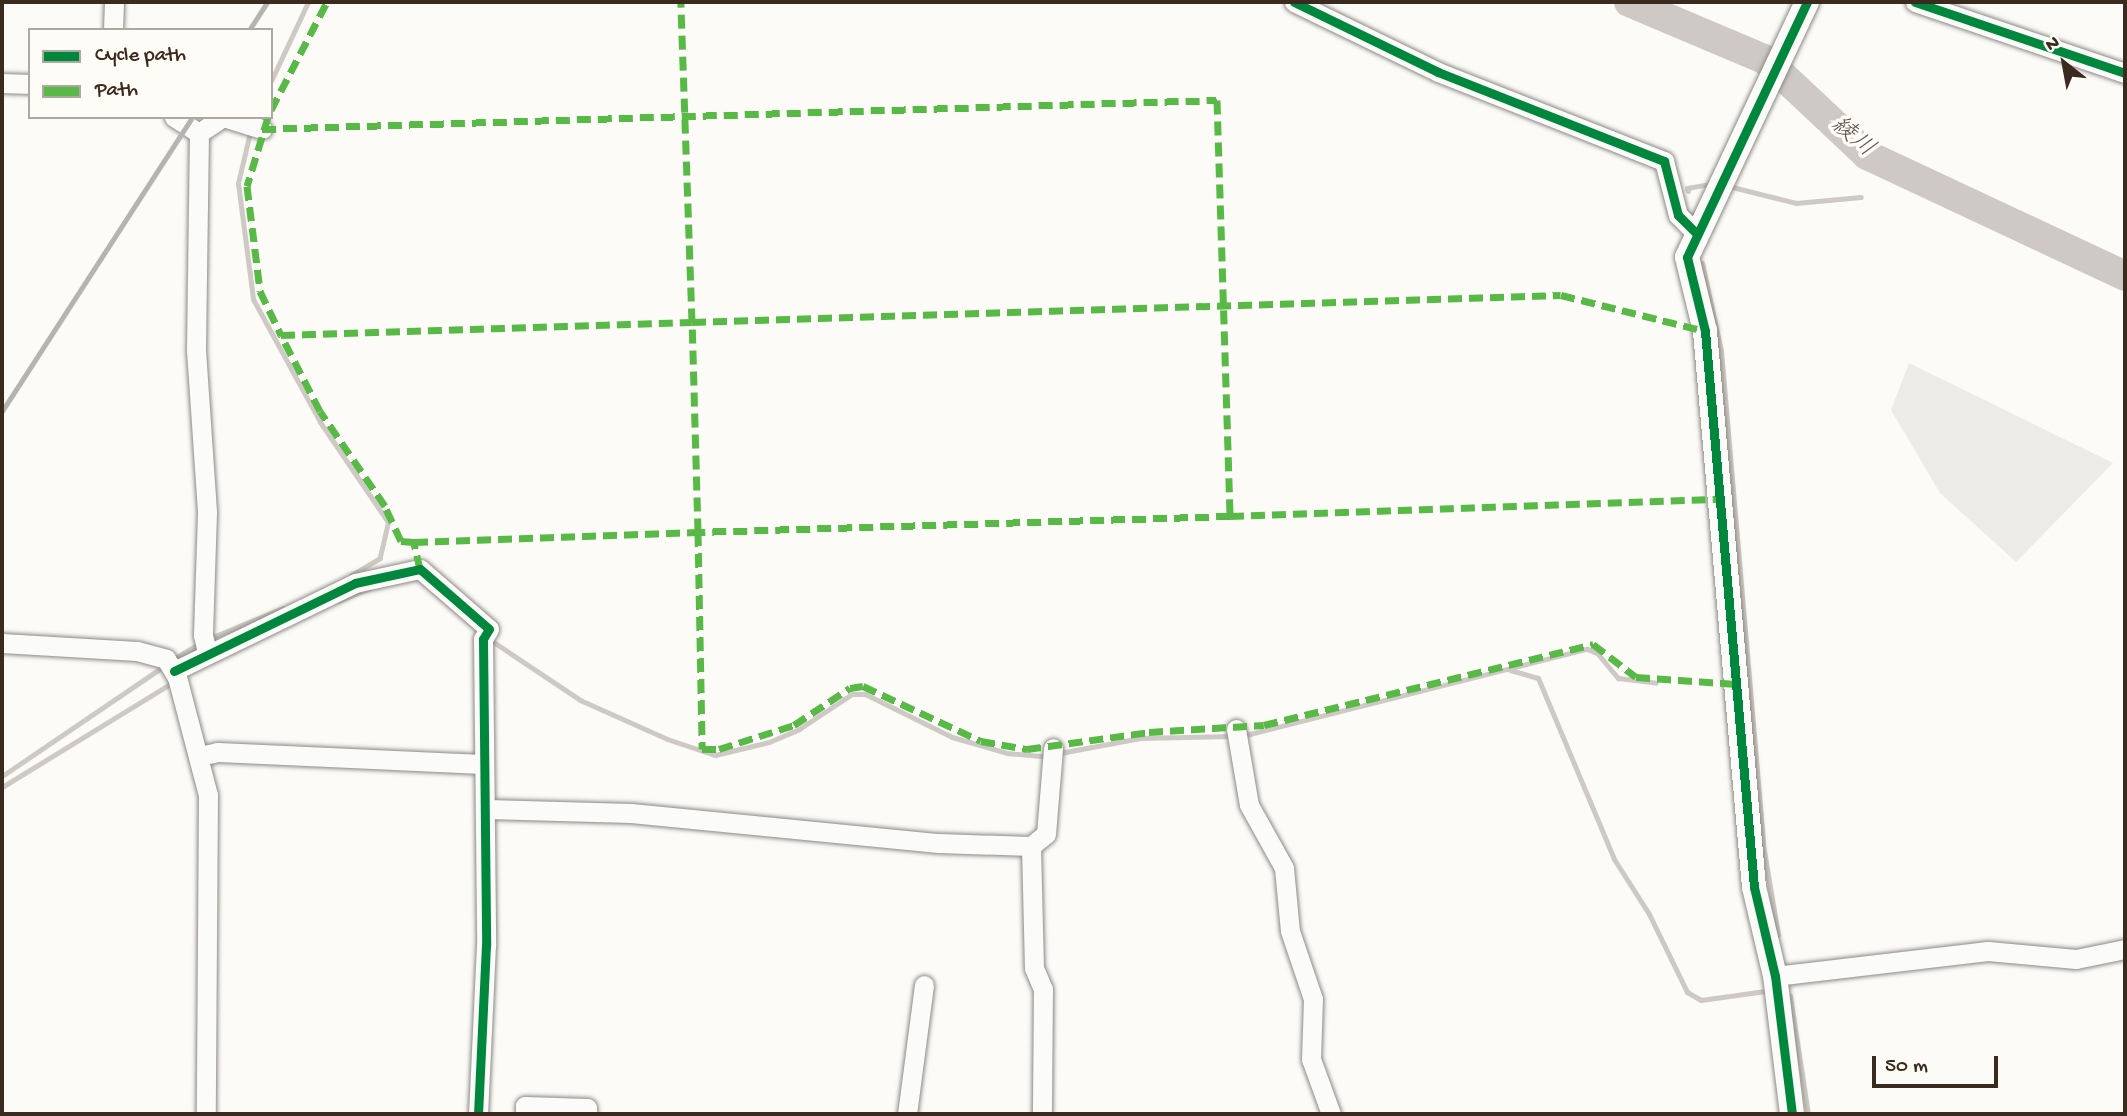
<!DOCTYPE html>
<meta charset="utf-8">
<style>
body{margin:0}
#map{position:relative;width:2127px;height:1116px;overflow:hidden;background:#fcfbf8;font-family:"Gochi Hand","Klee One",sans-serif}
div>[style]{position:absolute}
.green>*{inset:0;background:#edebe6}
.stream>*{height:5px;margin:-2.5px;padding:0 2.5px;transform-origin:2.5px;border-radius:2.5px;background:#cec9c4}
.river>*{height:30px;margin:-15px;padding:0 15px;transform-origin:15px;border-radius:15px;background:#cec9c4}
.roads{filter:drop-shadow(0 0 2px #8d8985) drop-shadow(0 0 2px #8d8985)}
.minor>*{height:19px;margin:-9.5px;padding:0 9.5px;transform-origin:9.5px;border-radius:9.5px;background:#fbfbf9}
.tertiary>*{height:24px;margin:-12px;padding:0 12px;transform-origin:12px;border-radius:12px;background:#fbfbf9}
.rail>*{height:5px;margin:-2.5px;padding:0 2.5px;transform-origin:2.5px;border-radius:2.5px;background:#b6b4b1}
.quiet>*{height:7px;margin-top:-3.5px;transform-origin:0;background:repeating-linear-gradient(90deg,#58b947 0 14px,transparent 0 21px)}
.cycleway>*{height:9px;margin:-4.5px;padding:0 4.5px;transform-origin:4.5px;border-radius:4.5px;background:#00873e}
span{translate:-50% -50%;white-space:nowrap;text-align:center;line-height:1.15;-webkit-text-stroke:7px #fdfcf7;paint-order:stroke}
.water-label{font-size:24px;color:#615349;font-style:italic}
.frame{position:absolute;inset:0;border:4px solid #3b2a1e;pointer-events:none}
.legend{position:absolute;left:28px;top:28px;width:245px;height:91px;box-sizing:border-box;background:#fdfcf7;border:2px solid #afa8a0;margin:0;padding:9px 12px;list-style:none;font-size:21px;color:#3b2a1e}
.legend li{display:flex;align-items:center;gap:14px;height:35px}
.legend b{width:35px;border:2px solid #afa8a0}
.north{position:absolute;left:2029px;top:28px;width:70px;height:70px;-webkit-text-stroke:5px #fdfcf7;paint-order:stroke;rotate:329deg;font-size:19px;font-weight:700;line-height:28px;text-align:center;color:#3b2a1e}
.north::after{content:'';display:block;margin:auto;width:24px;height:32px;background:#3b2a1e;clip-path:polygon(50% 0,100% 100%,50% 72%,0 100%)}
.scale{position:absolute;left:1872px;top:1056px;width:126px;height:32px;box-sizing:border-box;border:4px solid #3b2a1e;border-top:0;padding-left:9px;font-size:21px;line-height:24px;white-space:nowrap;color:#3b2a1e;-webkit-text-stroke:5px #fdfcf7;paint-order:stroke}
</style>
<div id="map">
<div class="green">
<i style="clip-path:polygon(1909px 363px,2113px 463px,2016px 562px,1940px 493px,1891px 410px)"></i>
</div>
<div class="stream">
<i style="left:271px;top:81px;width:87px;rotate:-64.9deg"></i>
<i style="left:251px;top:128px;width:57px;rotate:103.3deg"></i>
<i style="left:238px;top:183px;width:117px;rotate:82.6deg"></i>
<i style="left:253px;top:299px;width:140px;rotate:61.4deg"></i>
<i style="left:320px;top:422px;width:121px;rotate:55.8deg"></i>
<i style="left:388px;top:522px;width:37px;rotate:103deg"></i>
<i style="left:380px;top:558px;width:33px;rotate:149deg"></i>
<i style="left:1728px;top:186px;width:70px;rotate:14deg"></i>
<i style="left:1796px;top:203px;width:65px;rotate:-5.3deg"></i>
<i style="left:1688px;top:191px;width:3px;rotate:-108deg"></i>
<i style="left:1687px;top:188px;width:28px;rotate:-10deg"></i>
<i style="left:1702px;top:263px;width:90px;rotate:77.8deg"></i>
<i style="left:1721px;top:351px;width:496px;rotate:85.1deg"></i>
<i style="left:1763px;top:845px;width:91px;rotate:80.5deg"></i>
<i style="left:338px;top:601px;width:35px;rotate:-22deg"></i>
<i style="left:208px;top:639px;width:81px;rotate:-22.5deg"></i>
<i style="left:489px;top:639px;width:110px;rotate:33.8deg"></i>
<i style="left:580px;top:700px;width:95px;rotate:24.1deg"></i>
<i style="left:667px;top:739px;width:51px;rotate:18.4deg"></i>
<i style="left:715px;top:755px;width:56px;rotate:-13.5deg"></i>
<i style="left:769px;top:742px;width:33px;rotate:-23deg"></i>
<i style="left:799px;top:729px;width:64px;rotate:-33.4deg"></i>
<i style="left:852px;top:694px;width:13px"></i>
<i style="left:865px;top:694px;width:97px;rotate:26.3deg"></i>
<i style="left:952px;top:737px;width:57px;rotate:16.2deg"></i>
<i style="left:1007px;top:753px;width:37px;rotate:5deg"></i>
<i style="left:1044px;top:756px;width:98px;rotate:-10.6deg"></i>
<i style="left:1140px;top:738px;width:92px;rotate:-1.2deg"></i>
<i style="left:172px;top:660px;width:33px;rotate:-31deg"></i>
<i style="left:1510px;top:670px;width:29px;rotate:16deg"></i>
<i style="left:1538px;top:678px;width:196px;rotate:67.2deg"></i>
<i style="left:1614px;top:859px;width:65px;rotate:57.5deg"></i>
<i style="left:1649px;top:914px;width:87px;rotate:64deg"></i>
<i style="left:1687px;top:992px;width:16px;rotate:30deg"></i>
<i style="left:1701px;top:1000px;width:65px;rotate:-8deg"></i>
<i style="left:1242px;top:736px;width:356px;rotate:-14.2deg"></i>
<i style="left:1587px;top:649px;width:11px;rotate:22deg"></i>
<i style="left:1597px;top:653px;width:33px;rotate:50deg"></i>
<i style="left:1618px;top:678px;width:38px;rotate:7deg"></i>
<i style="left:2px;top:776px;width:196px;rotate:-34.2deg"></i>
<i style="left:2px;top:787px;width:203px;rotate:-31.5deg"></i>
<i style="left:1790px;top:996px;width:119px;rotate:81.3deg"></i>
</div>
<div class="river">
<i style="left:1629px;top:2px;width:149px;rotate:22.9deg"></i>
<i style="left:1766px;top:60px;width:139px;rotate:43.2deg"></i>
<i style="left:1867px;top:155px;width:285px;rotate:25.1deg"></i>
</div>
<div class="roads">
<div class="minor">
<i style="left:1294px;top:2px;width:160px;rotate:25.9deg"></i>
<i style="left:1438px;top:72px;width:243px;rotate:21.5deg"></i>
<i style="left:1664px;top:161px;width:56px;rotate:75.5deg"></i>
<i style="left:1678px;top:215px;width:25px;rotate:45deg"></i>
<i style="left:1915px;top:2px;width:222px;rotate:18.7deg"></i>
<i style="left:113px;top:30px;width:28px;rotate:-88deg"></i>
<i style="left:2px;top:83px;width:28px;rotate:2deg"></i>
<i style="left:174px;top:117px;width:30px;rotate:33deg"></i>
<i style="left:199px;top:133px;width:29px;rotate:-34deg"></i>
<i style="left:223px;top:117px;width:41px;rotate:17.1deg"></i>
<i style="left:199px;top:133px;width:217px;rotate:90.8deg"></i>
<i style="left:196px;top:350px;width:163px;rotate:86.1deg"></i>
<i style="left:207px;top:513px;width:122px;rotate:91.9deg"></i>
<i style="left:203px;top:635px;width:17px;rotate:77deg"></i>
<i style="left:2px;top:643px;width:135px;rotate:3.4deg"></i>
<i style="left:137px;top:651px;width:30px;rotate:15deg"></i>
<i style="left:166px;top:659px;width:21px;rotate:59deg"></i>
<i style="left:177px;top:677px;width:122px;rotate:75.3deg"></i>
<i style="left:208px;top:795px;width:319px;rotate:90.4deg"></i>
<i style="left:174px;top:671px;width:201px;rotate:-25.9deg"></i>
<i style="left:355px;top:583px;width:66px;rotate:-12.2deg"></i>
<i style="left:420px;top:569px;width:91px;rotate:41deg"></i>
<i style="left:489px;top:629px;width:12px;rotate:121deg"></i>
<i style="left:483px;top:639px;width:306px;rotate:89.4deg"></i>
<i style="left:486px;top:945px;width:169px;rotate:92.7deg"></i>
<i style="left:1236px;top:729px;width:77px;rotate:80.3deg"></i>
<i style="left:1249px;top:805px;width:72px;rotate:60.9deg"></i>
<i style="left:1284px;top:868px;width:63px;rotate:84.6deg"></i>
<i style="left:1290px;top:931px;width:72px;rotate:71.3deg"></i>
<i style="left:1313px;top:999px;width:60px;rotate:91.9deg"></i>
<i style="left:1311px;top:1059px;width:59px;rotate:70deg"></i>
<i style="left:200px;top:756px;width:17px;rotate:-13deg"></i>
<i style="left:217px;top:752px;width:267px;rotate:2.6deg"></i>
<i style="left:487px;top:809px;width:144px;rotate:1.6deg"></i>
<i style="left:631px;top:813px;width:309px;rotate:5.6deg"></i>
<i style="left:939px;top:843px;width:92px;rotate:1.9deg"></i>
<i style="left:1031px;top:846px;width:19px;rotate:-39deg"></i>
<i style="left:1046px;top:834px;width:86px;rotate:-85.3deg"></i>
<i style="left:1031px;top:846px;width:122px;rotate:88.6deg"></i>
<i style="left:1034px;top:968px;width:23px;rotate:67deg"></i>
<i style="left:1043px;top:989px;width:125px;rotate:90.5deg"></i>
<i style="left:1775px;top:976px;width:214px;rotate:-6.7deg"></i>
<i style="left:1988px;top:951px;width:88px;rotate:5.2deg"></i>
<i style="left:2076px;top:959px;width:50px;rotate:-11.5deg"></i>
<i style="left:525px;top:1114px;width:8px;rotate:-90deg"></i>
<i style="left:525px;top:1106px;width:62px;rotate:1.8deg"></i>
<i style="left:587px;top:1108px;width:6px;rotate:90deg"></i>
<i style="left:907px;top:1114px;width:130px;rotate:-82.5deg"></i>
</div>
<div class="tertiary">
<i style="left:1792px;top:1114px;width:139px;rotate:-97deg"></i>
<i style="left:1775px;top:976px;width:91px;rotate:-103.3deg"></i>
<i style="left:1754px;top:887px;width:558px;rotate:-95.04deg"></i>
<i style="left:1705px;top:331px;width:76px;rotate:-103.7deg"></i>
<i style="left:1687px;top:257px;width:282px;rotate:-64.8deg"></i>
</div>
</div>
<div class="rail">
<i style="left:249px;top:30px;width:33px;rotate:-57deg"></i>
<i style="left:2px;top:411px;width:350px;rotate:-57.1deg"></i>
</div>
<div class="quiet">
<i style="left:271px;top:110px;width:122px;rotate:-62.6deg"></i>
<i style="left:268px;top:117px;width:72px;rotate:106.9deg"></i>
<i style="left:247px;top:186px;width:106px;rotate:82.9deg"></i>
<i style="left:260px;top:291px;width:49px;rotate:64.5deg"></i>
<i style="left:262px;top:129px;width:955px;rotate:-1.74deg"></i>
<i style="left:1217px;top:100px;width:416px;rotate:88.2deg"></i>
<i style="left:1230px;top:516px;width:532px;rotate:178.28deg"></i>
<i style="left:698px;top:532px;width:217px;rotate:88.9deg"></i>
<i style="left:702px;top:749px;width:17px"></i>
<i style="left:719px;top:749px;width:79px;rotate:-17.7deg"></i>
<i style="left:794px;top:725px;width:67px;rotate:-33.5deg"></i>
<i style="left:850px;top:688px;width:13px;rotate:-9deg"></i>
<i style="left:863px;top:686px;width:130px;rotate:25deg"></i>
<i style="left:981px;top:741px;width:47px;rotate:9.9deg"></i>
<i style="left:1027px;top:749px;width:123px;rotate:-7.9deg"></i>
<i style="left:1149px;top:732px;width:115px;rotate:-3.5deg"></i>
<i style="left:1264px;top:725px;width:339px;rotate:-13.8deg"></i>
<i style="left:1593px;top:644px;width:54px;rotate:37.5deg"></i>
<i style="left:1636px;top:677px;width:101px;rotate:4deg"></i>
<i style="left:1230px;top:516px;width:491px;rotate:-2deg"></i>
<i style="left:414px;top:542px;width:284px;rotate:-2deg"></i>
<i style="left:698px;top:532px;width:210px;rotate:-91.6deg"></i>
<i style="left:692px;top:322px;width:869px;rotate:-1.78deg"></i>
<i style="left:1561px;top:295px;width:148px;rotate:14deg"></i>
<i style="left:420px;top:569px;width:28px;rotate:-103deg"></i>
<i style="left:414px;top:542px;width:13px;rotate:-176deg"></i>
<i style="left:401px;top:541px;width:38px;rotate:-115deg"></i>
<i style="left:385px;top:506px;width:115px;rotate:-124.4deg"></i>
<i style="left:320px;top:411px;width:85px;rotate:-117.2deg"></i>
<i style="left:281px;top:335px;width:411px;rotate:-1.8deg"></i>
<i style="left:692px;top:322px;width:320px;rotate:-92deg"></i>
</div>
<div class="cycleway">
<i style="left:1294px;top:2px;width:160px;rotate:25.9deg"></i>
<i style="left:1438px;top:72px;width:243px;rotate:21.5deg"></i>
<i style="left:1664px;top:161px;width:56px;rotate:75.5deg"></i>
<i style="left:1678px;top:215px;width:25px;rotate:45deg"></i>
<i style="left:1915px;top:2px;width:222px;rotate:18.7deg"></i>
<i style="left:174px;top:671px;width:201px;rotate:-25.9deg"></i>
<i style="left:355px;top:583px;width:66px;rotate:-12.2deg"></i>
<i style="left:420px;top:569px;width:91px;rotate:41deg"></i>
<i style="left:489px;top:629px;width:12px;rotate:121deg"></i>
<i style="left:483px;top:639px;width:306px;rotate:89.4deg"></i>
<i style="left:486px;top:945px;width:169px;rotate:92.7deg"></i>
<i style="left:1792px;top:1114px;width:139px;rotate:-97deg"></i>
<i style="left:1775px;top:976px;width:91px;rotate:-103.3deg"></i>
<i style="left:1754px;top:887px;width:558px;rotate:-95.04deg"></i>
<i style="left:1705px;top:331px;width:76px;rotate:-103.7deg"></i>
<i style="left:1687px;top:257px;width:282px;rotate:-64.8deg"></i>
</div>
<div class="water-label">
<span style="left:1852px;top:138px;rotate:40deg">綾川</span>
</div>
<div class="frame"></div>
<ul class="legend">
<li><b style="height:9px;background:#00873e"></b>Cycle path</li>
<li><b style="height:9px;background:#58b947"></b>Path</li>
</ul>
<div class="north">N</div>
<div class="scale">50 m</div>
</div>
